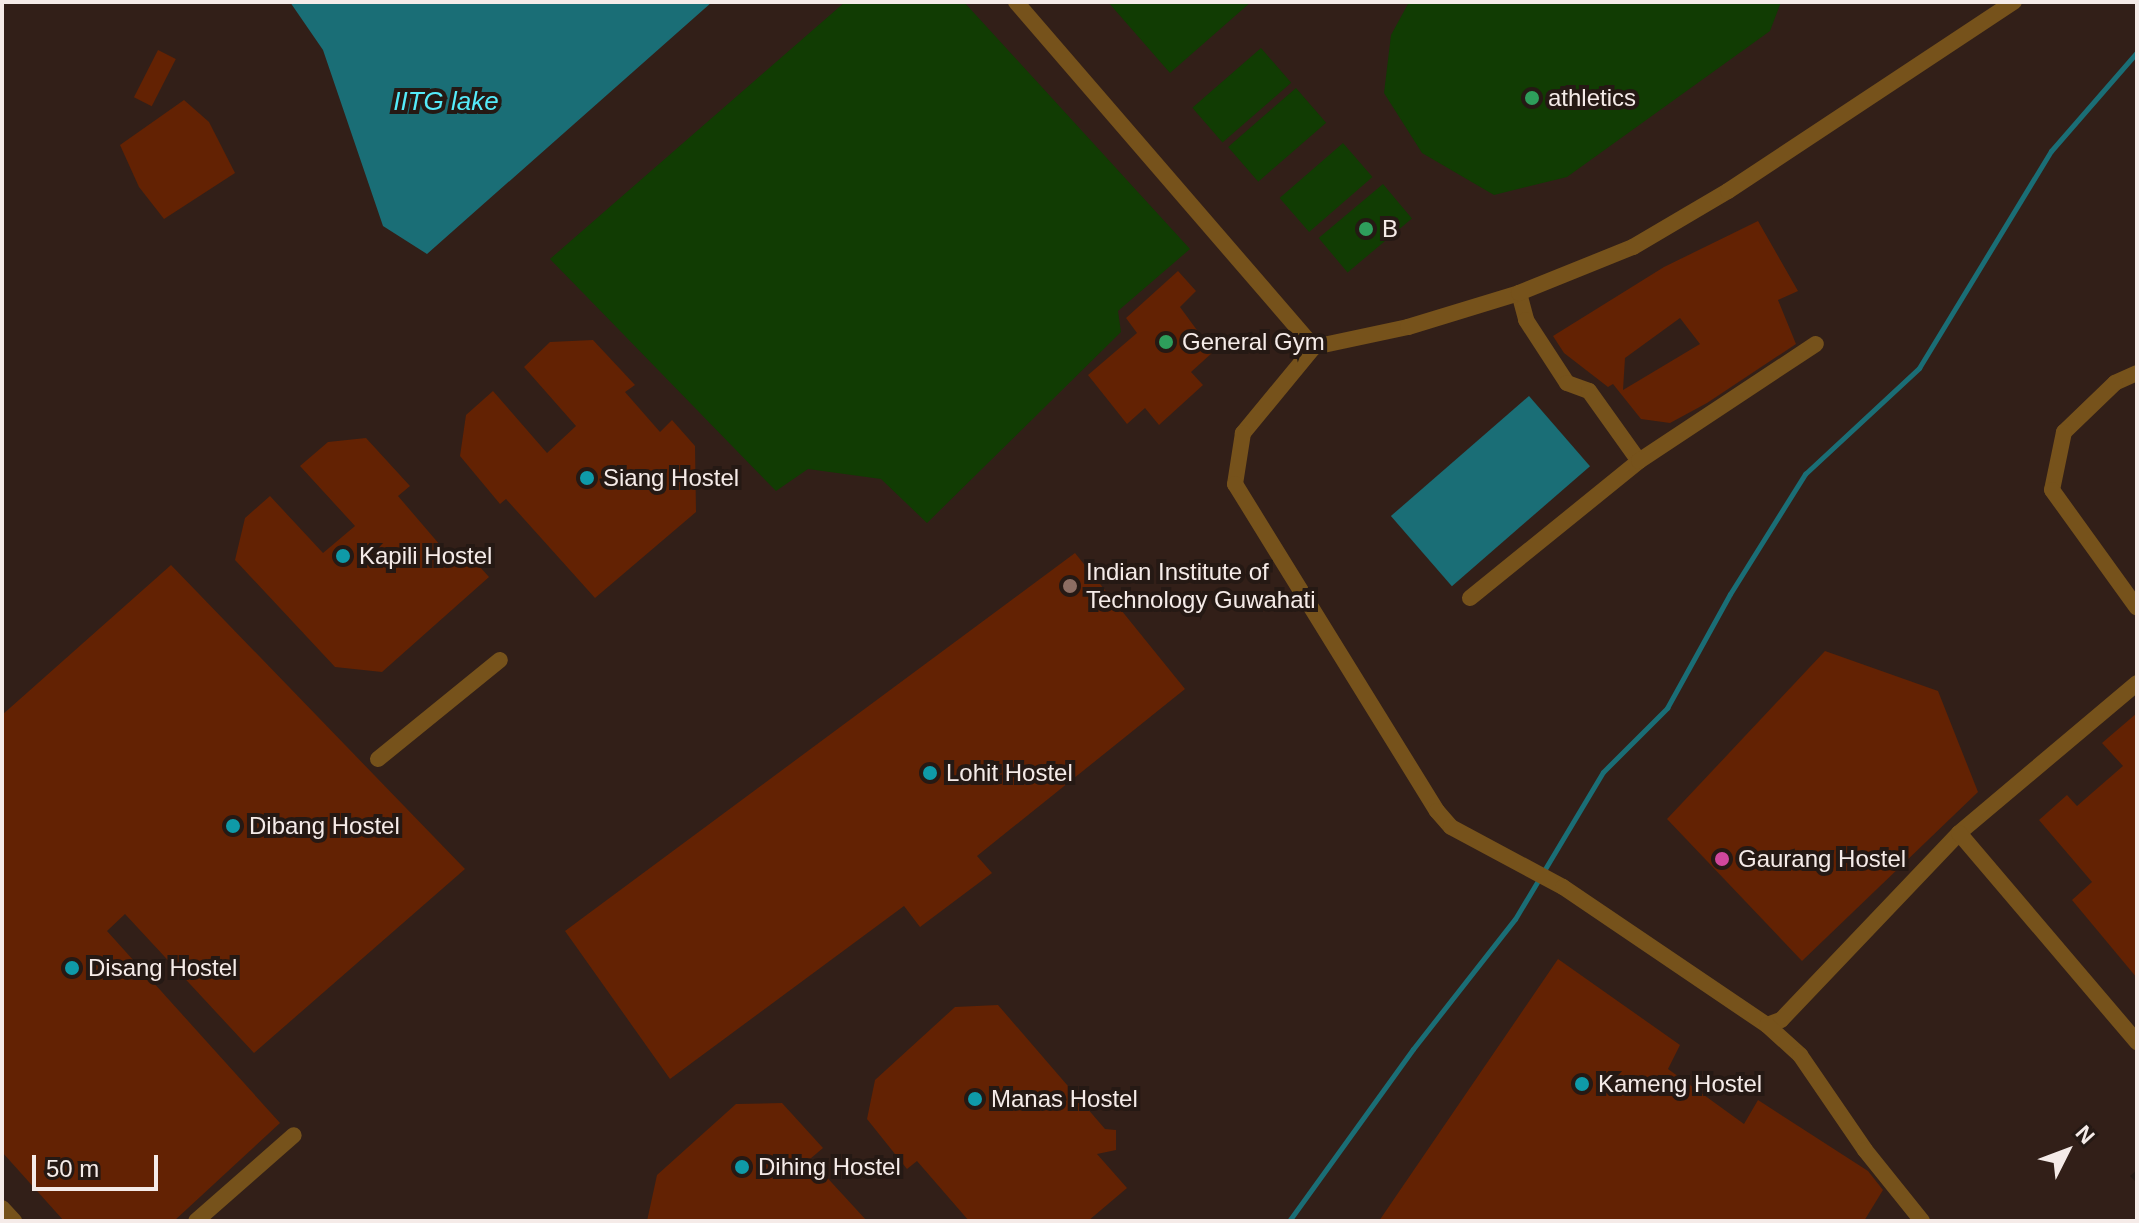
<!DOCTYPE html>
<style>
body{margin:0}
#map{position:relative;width:2139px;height:1223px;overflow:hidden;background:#251914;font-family:Arial,sans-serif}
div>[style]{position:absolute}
.built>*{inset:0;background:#321f18}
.green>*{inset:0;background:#113c03;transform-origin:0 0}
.water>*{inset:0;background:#1a6e76;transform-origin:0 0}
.stream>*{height:5px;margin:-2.5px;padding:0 2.5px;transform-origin:2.5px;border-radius:2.5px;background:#1a6e76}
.building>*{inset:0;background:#632203;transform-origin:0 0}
.street>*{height:16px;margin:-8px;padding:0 8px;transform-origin:8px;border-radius:8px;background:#76521b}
.dots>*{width:22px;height:22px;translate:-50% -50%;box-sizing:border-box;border:4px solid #251914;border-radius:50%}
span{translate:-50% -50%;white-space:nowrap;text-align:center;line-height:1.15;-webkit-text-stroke:8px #251914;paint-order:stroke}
.poi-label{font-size:24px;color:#f5ebe8}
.left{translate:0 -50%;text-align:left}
.water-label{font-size:26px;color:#55ebfa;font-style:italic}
.frame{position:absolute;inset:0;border:4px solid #f5ebe8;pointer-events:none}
.north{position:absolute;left:2027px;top:1111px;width:80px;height:80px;-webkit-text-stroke:6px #251914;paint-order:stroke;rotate:48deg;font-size:22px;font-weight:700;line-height:32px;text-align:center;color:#f5ebe8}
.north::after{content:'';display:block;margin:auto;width:28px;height:36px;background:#f5ebe8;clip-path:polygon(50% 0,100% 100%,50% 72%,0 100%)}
.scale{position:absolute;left:32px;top:1155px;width:126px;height:36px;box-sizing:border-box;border:4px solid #f5ebe8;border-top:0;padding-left:10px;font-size:24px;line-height:28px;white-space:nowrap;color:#f5ebe8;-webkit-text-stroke:6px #251914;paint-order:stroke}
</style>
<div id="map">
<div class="built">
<i style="clip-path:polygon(2px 2px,2137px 2px,2137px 1170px,2130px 1176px,2137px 1183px,2137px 1221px,2px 1221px)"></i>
</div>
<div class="green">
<i style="clip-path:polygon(845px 2px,964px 2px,1190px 249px,1118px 311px,1121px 332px,927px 523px,881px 479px,808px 469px,776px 491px,550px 259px)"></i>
<i style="clip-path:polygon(1108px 2px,1251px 2px,1170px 73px)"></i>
<i style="clip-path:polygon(1409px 2px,1781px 2px,1770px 31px,1567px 177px,1494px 195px,1422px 153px,1384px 93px,1391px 35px)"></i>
<i style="left:1261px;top:48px;width:46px;height:91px;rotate:49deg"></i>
<i style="left:1296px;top:88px;width:46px;height:90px;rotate:49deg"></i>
<i style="left:1343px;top:143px;width:45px;height:84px;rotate:49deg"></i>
<i style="left:1383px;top:184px;width:45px;height:84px;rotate:50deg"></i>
</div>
<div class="water">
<i style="clip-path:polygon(290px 2px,712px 2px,427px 254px,383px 226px,323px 50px)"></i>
<i style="left:1529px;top:396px;width:93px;height:183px;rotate:49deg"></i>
</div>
<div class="stream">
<i style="left:1289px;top:1221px;width:212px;rotate:-54.2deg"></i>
<i style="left:1413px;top:1049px;width:165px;rotate:-51.9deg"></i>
<i style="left:1515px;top:919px;width:171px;rotate:-59.1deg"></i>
<i style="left:1603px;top:772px;width:91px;rotate:-45deg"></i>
<i style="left:1667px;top:708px;width:130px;rotate:-61.1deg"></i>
<i style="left:1730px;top:594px;width:142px;rotate:-58deg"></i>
<i style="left:1805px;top:474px;width:156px;rotate:-42.9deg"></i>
<i style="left:1919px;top:368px;width:254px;rotate:-58.7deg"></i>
<i style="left:2051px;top:151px;width:131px;rotate:-49deg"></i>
</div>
<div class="building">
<i style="left:158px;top:50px;width:20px;height:53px;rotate:27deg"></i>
<i style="clip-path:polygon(184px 100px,209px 122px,235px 173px,164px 219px,139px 187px,120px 145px)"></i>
<i style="clip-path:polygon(evenodd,1758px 221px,1798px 291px,1778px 300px,1796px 344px,1707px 403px,1670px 423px,1641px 419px,1613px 384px,1608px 387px,1564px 353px,1553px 336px,1664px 267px,1758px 221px,1680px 318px,1700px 344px,1623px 390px,1625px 358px,1680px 318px)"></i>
<i style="clip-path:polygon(1178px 271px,1196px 291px,1180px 307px,1213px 352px,1191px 372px,1203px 385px,1159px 425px,1145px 408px,1127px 424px,1088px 375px,1137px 333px,1126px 318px)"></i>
<i style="clip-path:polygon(593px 340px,635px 385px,625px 392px,660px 432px,672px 420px,695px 446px,696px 512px,595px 598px,506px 499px,500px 504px,460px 456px,466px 415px,493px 391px,547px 453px,576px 426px,524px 367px,550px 342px)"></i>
<i style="clip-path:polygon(366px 438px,410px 486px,398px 496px,452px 559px,464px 549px,489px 577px,382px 672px,335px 667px,235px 560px,245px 518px,270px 496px,323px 553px,355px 526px,300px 466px,328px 442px)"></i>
<i style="clip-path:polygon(1075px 553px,1185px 689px,977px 856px,992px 873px,920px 927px,904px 906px,670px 1079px,565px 931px)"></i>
<i style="clip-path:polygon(171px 565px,465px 869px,254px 1053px,125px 914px,107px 931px,280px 1123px,174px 1221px,64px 1221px,2px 1152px,2px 715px)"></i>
<i style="clip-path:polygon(1825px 651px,1938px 691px,1978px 792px,1802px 961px,1667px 819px)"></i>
<i style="clip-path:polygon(2137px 713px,2137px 978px,2072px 900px,2092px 882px,2039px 820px,2067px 795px,2077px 806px,2123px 766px,2102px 743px)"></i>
<i style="clip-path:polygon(1558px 959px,1680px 1045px,1668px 1069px,1744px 1124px,1758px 1100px,1868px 1171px,1883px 1190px,1864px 1221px,1379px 1221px)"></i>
<i style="clip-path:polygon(998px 1005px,1105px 1129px,1116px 1130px,1116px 1150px,1097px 1154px,1127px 1188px,1088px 1221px,969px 1221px,917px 1161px,907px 1169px,867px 1119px,875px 1080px,955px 1007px)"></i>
<i style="clip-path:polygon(782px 1103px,823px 1148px,810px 1159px,867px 1221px,647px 1221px,657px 1175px,736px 1104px)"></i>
</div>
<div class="street">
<i style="left:1016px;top:2px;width:456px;rotate:49.2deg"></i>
<i style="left:1314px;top:347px;width:112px;rotate:129.5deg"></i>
<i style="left:1243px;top:433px;width:52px;rotate:98.9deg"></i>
<i style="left:1235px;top:484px;width:384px;rotate:58.3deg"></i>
<i style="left:1437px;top:811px;width:21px;rotate:49deg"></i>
<i style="left:1451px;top:827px;width:127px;rotate:28.2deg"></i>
<i style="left:1563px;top:887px;width:246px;rotate:34.1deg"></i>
<i style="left:1767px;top:1025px;width:15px;rotate:-20deg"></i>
<i style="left:1781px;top:1020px;width:258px;rotate:-46.4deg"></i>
<i style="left:1959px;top:833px;width:233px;rotate:-40.1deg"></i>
<i style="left:1519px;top:293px;width:28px;rotate:75deg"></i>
<i style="left:1526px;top:320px;width:75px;rotate:56.9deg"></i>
<i style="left:1567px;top:383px;width:23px;rotate:20deg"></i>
<i style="left:1589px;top:391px;width:86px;rotate:54.5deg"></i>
<i style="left:1314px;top:347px;width:96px;rotate:-12deg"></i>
<i style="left:1408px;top:327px;width:116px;rotate:-17deg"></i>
<i style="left:1519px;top:293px;width:123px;rotate:-22deg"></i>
<i style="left:1633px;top:247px;width:110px;rotate:-30.5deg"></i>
<i style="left:1728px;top:191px;width:343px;rotate:-33.5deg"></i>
<i style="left:2137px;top:373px;width:24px;rotate:156deg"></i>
<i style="left:2115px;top:383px;width:71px;rotate:136.1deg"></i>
<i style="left:2064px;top:432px;width:59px;rotate:101.7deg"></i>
<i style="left:2052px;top:490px;width:145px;rotate:54.2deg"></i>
<i style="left:1470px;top:598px;width:218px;rotate:-39deg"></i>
<i style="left:1639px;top:461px;width:212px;rotate:-33.5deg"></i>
<i style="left:378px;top:759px;width:157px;rotate:-39.1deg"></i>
<i style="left:1959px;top:833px;width:275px;rotate:49.6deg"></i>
<i style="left:1767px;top:1025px;width:45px;rotate:42.3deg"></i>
<i style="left:1800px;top:1055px;width:115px;rotate:55.6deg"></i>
<i style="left:1865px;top:1150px;width:91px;rotate:51.2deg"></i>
<i style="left:2px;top:1208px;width:18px;rotate:47deg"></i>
<i style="left:196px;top:1221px;width:130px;rotate:-41.3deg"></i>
</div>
<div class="dots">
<i style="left:1532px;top:98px;background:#2e9e5b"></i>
<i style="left:1366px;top:229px;background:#2e9e5b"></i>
<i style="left:1166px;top:342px;background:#2e9e5b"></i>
<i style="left:587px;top:478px;background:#0f9aa8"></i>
<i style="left:343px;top:556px;background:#0f9aa8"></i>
<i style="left:1070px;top:586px;background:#8d6e63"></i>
<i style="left:930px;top:773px;background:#0f9aa8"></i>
<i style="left:233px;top:826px;background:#0f9aa8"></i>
<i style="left:1722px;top:859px;background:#d1479c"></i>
<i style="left:72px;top:968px;background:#0f9aa8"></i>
<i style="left:1582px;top:1084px;background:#0f9aa8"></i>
<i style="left:975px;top:1099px;background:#0f9aa8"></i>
<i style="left:742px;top:1167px;background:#0f9aa8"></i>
</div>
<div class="poi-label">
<span class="left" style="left:1548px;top:98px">athletics</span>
<span class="left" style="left:1382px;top:229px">B</span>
<span class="left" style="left:1182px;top:342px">General Gym</span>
<span class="left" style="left:603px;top:478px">Siang Hostel</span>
<span class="left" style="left:359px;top:556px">Kapili Hostel</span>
<span class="left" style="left:1086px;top:586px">Indian Institute of<br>Technology Guwahati</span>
<span class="left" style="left:946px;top:773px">Lohit Hostel</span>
<span class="left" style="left:249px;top:826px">Dibang Hostel</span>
<span class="left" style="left:1738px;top:859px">Gaurang Hostel</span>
<span class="left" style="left:88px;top:968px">Disang Hostel</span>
<span class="left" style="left:1598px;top:1084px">Kameng Hostel</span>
<span class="left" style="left:991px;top:1099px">Manas Hostel</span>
<span class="left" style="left:758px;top:1167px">Dihing Hostel</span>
</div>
<div class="water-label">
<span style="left:446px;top:102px">IITG lake</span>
</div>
<div class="frame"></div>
<div class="north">N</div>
<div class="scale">50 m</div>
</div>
